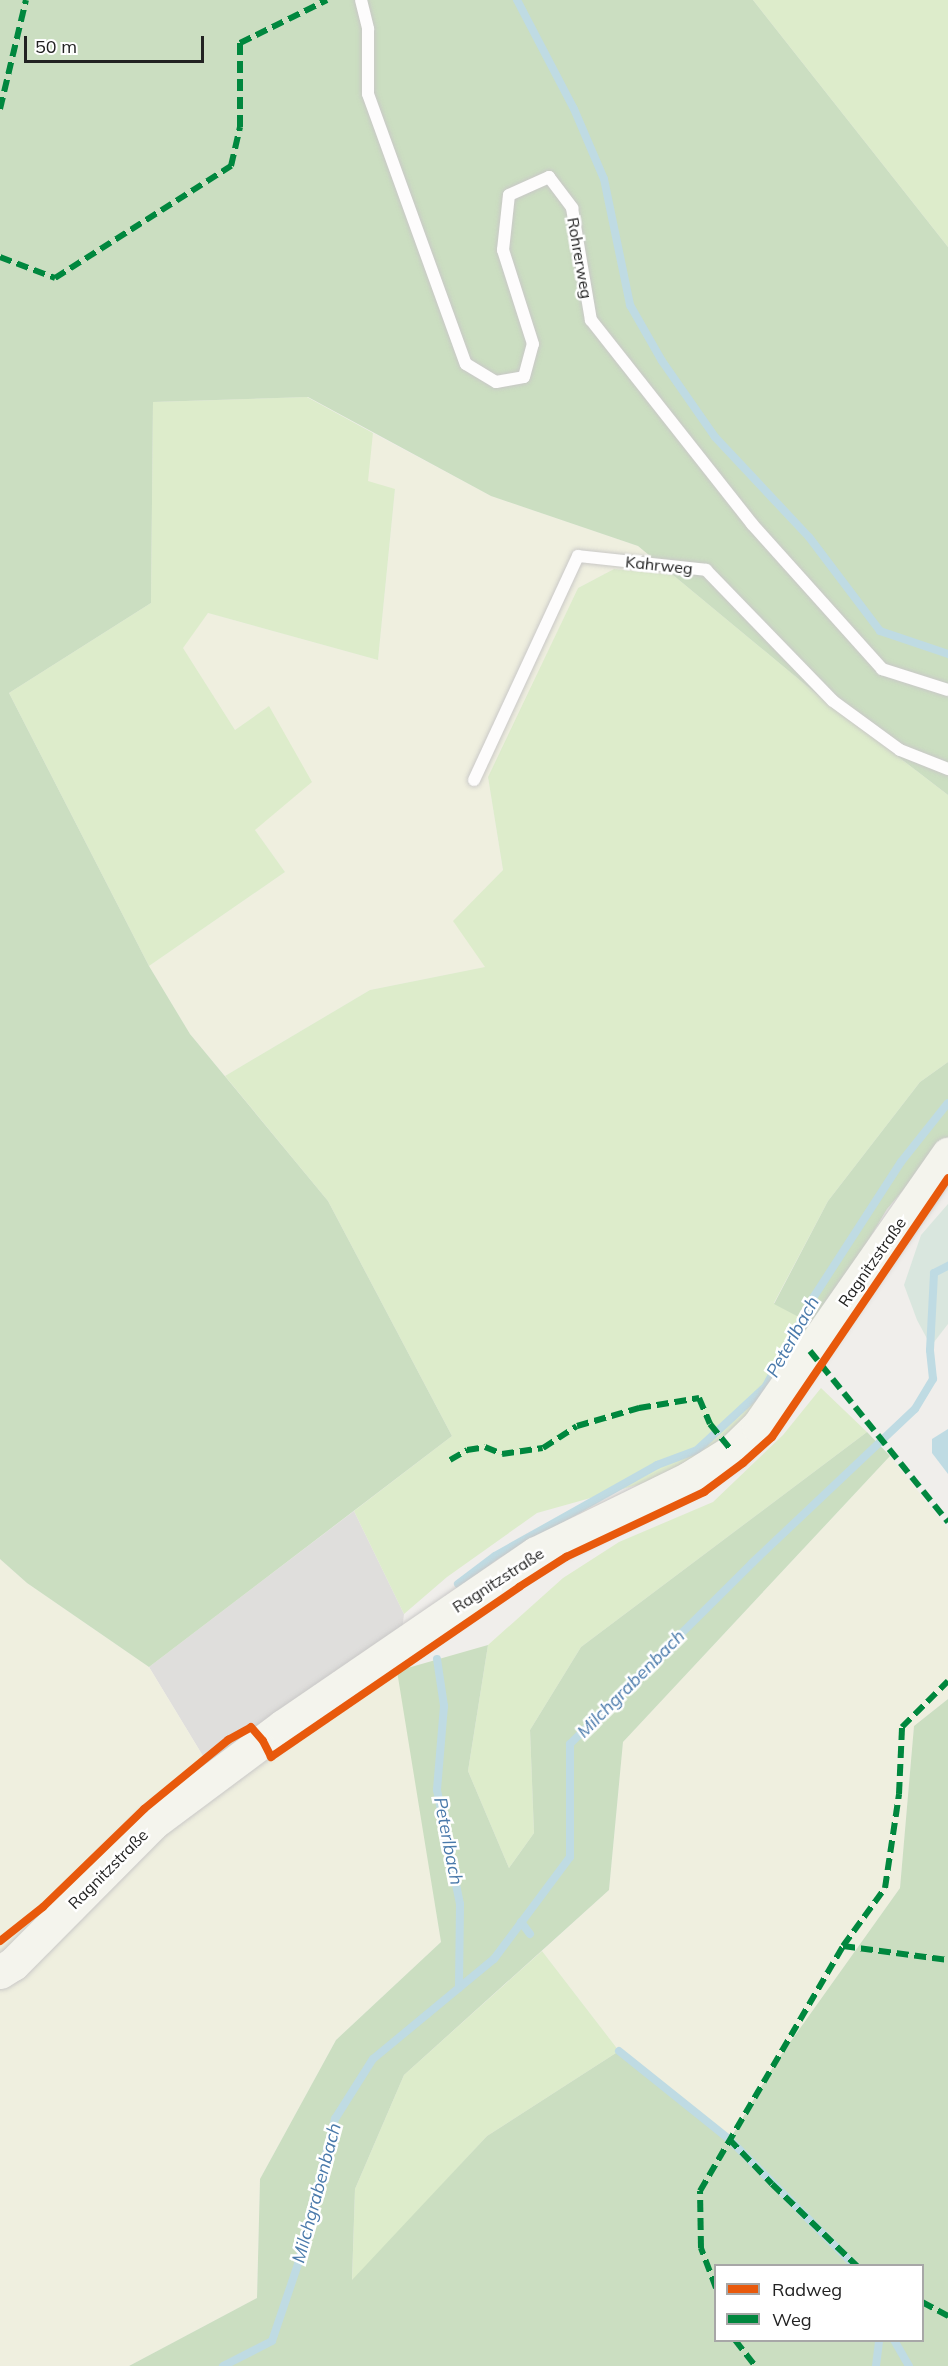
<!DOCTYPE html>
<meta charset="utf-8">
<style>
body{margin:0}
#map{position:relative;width:948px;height:2366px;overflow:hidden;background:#f0eeeb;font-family:Mulish,sans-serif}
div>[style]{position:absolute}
.residential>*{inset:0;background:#dfdedc}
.farmland>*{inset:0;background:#efefdf}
.grass>*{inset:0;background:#ddeccb}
.forest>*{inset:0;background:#cbdec1}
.wetland>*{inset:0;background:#d9e6de}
.water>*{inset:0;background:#bfdbe3}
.stream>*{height:8px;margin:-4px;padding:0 4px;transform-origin:4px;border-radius:4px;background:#bfdbe3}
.roads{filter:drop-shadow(0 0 2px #c9c8c7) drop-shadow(0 0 2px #c9c8c7)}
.lane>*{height:12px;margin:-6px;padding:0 6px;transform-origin:6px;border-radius:6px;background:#fdfcfc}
.secondary>*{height:33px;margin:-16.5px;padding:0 16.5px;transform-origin:16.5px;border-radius:16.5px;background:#f4f4ed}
.quiet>*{height:6px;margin-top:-3px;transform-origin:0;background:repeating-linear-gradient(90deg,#00873e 0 12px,transparent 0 18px)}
.cycleway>*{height:8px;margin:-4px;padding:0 4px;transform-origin:4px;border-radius:4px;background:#e8590c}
span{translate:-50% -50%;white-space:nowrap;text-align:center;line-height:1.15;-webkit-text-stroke:5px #fff;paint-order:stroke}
.street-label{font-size:16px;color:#222}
.water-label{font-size:18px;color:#4a7aab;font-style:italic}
.legend{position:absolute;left:714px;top:2264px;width:210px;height:78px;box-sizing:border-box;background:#fff;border:2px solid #a7a7a7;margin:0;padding:8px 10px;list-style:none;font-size:18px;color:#222}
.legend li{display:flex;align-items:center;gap:12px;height:30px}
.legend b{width:30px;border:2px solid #a7a7a7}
.scale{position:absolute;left:24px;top:36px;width:180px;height:27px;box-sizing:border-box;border:3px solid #222;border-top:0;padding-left:8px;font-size:18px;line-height:21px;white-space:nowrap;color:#222;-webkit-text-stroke:4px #fff;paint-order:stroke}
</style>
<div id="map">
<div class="residential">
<i style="clip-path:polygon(354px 1511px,404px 1614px,397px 1671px,223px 1789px,149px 1667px)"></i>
</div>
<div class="farmland">
<i style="clip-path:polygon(373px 433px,491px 496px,638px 546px,673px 575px,614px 569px,578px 588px,488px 777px,503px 870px,454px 921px,486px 967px,370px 990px,225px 1076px,190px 1034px,149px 966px,285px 872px,255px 830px,269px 706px,235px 730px,182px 647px,208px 613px,378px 660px,395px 490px,367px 481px)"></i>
<i style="clip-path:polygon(890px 1456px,948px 1529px,948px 1699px,914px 1726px,900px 1888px,776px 2062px,729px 2139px,619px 2051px,542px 1951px,609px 1890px,623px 1742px)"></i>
<i style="clip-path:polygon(0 1559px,27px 1583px,149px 1667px,223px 1789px,397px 1671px,400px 1683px,441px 1942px,336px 2040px,260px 2179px,257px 2298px,129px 2366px,0 2366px)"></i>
</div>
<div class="grass">
<i style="clip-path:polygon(753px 0,948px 0,948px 247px)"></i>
<i style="clip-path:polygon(307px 397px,373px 433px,368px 481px,395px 489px,378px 660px,208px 613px,183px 648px,235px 730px,269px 706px,312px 782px,255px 830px,285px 872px,149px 966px,9px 693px,151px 603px,153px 402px)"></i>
<i style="clip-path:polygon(614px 569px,673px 575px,819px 696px,948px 795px,948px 1062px,920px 1082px,828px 1201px,774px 1303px,812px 1324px,774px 1386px,724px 1443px,669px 1476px,537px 1513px,447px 1577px,404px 1614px,354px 1511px,452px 1436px,328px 1201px,225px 1076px,370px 990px,485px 967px,453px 921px,503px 870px,488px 777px,578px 588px)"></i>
<i style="clip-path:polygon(821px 1388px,867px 1432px,581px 1647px,530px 1730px,534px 1833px,509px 1868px,468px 1771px,488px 1645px,563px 1578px,619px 1542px,713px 1502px,783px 1435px)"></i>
<i style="clip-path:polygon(542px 1951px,619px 2051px,487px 2136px,352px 2282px,355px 2189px,404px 2075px)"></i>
</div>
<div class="forest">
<i style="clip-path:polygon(0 0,753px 0,948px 247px,948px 795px,819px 696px,638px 546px,491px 496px,308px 397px,153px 402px,151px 603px,9px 693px,149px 966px,190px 1034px,328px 1201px,452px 1436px,149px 1667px,27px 1583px,0 1559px)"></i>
<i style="clip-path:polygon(948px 1062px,948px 1137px,887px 1209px,847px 1276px,812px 1324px,774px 1304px,828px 1201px,920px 1082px)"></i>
<i style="clip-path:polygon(evenodd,867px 1432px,890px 1456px,623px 1742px,609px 1890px,404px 2075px,355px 2189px,352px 2280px,487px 2136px,619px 2051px,730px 2139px,776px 2062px,900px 1888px,914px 1726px,948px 1699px,948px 2366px,129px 2366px,257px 2298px,260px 2179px,336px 2040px,441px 1942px,397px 1671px,488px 1645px,468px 1771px,509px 1868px,534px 1833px,530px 1730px,581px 1647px,867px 1432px,716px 2266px,922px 2266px,922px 2340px,716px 2340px,716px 2266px)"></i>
</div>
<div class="wetland">
<i style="clip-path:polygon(948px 1204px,948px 1324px,931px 1346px,917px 1320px,904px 1285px,921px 1235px)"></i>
</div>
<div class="water">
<i style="clip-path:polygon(948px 1429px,948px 1474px,932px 1453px,932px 1439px)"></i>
</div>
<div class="stream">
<i style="left:517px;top:0;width:123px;rotate:62.4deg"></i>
<i style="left:574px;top:109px;width:76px;rotate:66.8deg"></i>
<i style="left:604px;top:179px;width:129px;rotate:78.3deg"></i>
<i style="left:630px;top:305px;width:64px;rotate:60.3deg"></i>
<i style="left:662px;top:361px;width:93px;rotate:55.1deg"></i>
<i style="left:715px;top:437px;width:137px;rotate:46.8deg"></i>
<i style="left:809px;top:537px;width:118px;rotate:52.9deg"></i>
<i style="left:880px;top:631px;width:72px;rotate:18.7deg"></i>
<i style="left:458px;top:1584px;width:46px;rotate:-37.1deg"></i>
<i style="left:495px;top:1556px;width:186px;rotate:-29.3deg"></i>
<i style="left:657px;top:1465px;width:43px;rotate:-20.6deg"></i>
<i style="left:697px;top:1450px;width:94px;rotate:-42.8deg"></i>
<i style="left:766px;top:1386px;width:100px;rotate:-61.9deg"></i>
<i style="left:813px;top:1298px;width:162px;rotate:-57.1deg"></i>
<i style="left:901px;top:1162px;width:75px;rotate:-51.5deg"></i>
<i style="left:437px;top:1659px;width:48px;rotate:81.5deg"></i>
<i style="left:444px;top:1706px;width:84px;rotate:94.8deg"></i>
<i style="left:437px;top:1790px;width:116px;rotate:78.6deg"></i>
<i style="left:460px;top:1904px;width:84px;rotate:90.7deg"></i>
<i style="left:521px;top:1922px;width:15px;rotate:53deg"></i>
<i style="left:619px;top:2051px;width:141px;rotate:38.7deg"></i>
<i style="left:729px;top:2139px;width:179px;rotate:45.2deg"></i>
<i style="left:894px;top:2340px;width:30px;rotate:60deg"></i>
<i style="left:223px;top:2366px;width:55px;rotate:-27deg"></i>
<i style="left:272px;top:2341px;width:81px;rotate:-71.3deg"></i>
<i style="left:298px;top:2264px;width:150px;rotate:-75.7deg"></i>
<i style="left:335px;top:2119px;width:71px;rotate:-57.7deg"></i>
<i style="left:373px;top:2059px;width:157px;rotate:-39.6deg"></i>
<i style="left:494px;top:1959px;width:127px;rotate:-53.3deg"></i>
<i style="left:570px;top:1857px;width:113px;rotate:-90deg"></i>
<i style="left:570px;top:1744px;width:257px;rotate:-44.8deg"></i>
<i style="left:752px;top:1563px;width:224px;rotate:-43.4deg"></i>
<i style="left:915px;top:1409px;width:35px;rotate:-59deg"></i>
<i style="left:933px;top:1379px;width:29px;rotate:-96deg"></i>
<i style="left:930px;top:1350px;width:77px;rotate:-87deg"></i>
<i style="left:934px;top:1273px;width:16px;rotate:-27deg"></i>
<i style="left:876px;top:2366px;width:26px;rotate:-83deg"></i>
</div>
<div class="roads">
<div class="lane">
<i style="left:361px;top:0;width:30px;rotate:76deg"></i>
<i style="left:368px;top:29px;width:65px;rotate:90deg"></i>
<i style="left:368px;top:94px;width:287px;rotate:70.1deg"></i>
<i style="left:466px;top:364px;width:35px;rotate:31deg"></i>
<i style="left:496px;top:382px;width:28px;rotate:-10deg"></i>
<i style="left:524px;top:377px;width:34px;rotate:-75deg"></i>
<i style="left:533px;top:344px;width:99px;rotate:-107.7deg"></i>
<i style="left:503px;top:250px;width:55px;rotate:-83.8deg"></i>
<i style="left:509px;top:195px;width:44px;rotate:-24.2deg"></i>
<i style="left:549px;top:177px;width:39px;rotate:53deg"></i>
<i style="left:572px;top:208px;width:114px;rotate:80.4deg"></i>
<i style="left:591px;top:320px;width:260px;rotate:51.7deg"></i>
<i style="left:752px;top:524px;width:195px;rotate:48.1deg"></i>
<i style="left:882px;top:669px;width:69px;rotate:17.7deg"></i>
<i style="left:474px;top:780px;width:247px;rotate:-65.1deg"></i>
<i style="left:578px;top:556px;width:129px;rotate:6.2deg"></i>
<i style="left:706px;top:570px;width:182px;rotate:45.9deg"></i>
<i style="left:833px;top:701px;width:83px;rotate:36.2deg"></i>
<i style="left:900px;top:750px;width:52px;rotate:21.6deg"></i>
</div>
<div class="secondary">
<i style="left:0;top:1972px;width:15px;rotate:-32deg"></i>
<i style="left:13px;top:1964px;width:199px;rotate:-45.2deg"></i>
<i style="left:153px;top:1823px;width:162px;rotate:-36.7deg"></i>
<i style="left:283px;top:1726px;width:306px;rotate:-34.4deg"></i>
<i style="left:536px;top:1553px;width:170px;rotate:-26.1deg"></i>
<i style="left:689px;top:1478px;width:51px;rotate:-32.1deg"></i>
<i style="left:732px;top:1451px;width:36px;rotate:-44deg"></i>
<i style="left:758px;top:1426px;width:332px;rotate:-55.1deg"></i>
</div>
</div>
<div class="quiet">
<i style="left:0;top:109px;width:112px;rotate:-76.6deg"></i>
<i style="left:0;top:257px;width:59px;rotate:20.9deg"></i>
<i style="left:55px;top:278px;width:209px;rotate:-32.5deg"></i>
<i style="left:231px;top:166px;width:40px;rotate:-77deg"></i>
<i style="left:240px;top:127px;width:84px;rotate:-90deg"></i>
<i style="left:240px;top:43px;width:97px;rotate:-26.3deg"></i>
<i style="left:810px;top:1351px;width:220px;rotate:51.1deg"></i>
<i style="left:450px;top:1460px;width:20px;rotate:-30deg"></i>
<i style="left:467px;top:1450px;width:18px;rotate:-9deg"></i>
<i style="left:485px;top:1447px;width:18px;rotate:22deg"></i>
<i style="left:502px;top:1454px;width:41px;rotate:-8.3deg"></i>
<i style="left:543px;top:1448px;width:40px;rotate:-32.9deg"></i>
<i style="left:577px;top:1426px;width:65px;rotate:-16.2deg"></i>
<i style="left:639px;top:1408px;width:61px;rotate:-9.5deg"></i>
<i style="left:699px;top:1398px;width:28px;rotate:67deg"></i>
<i style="left:710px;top:1424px;width:35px;rotate:51deg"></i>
<i style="left:843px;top:1946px;width:106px;rotate:7.6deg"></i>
<i style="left:729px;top:2139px;width:62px;rotate:46.3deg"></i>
<i style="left:772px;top:2184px;width:118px;rotate:44deg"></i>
<i style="left:716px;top:2288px;width:43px;rotate:-110.6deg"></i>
<i style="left:701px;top:2248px;width:57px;rotate:-91deg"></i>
<i style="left:700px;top:2191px;width:284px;rotate:-59.7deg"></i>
<i style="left:843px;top:1946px;width:72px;rotate:-54.1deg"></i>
<i style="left:885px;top:1888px;width:95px;rotate:-81.5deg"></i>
<i style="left:899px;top:1794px;width:67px;rotate:-87.4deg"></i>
<i style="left:902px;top:1727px;width:65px;rotate:-45deg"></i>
<i style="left:922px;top:2302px;width:30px;rotate:28deg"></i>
<i style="left:735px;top:2340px;width:33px;rotate:52deg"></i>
</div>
<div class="cycleway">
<i style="left:0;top:1941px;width:55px;rotate:-38.3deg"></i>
<i style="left:43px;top:1907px;width:141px;rotate:-44.1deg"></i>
<i style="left:144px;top:1809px;width:109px;rotate:-39.4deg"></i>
<i style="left:228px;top:1740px;width:26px;rotate:-29deg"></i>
<i style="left:251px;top:1727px;width:18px;rotate:49deg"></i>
<i style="left:263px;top:1741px;width:18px;rotate:63deg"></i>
<i style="left:271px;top:1757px;width:301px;rotate:-34.4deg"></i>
<i style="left:519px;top:1587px;width:56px;rotate:-32.6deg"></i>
<i style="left:566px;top:1557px;width:153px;rotate:-25.2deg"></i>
<i style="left:704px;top:1492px;width:49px;rotate:-36.6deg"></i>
<i style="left:743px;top:1463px;width:39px;rotate:-42deg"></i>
<i style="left:772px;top:1437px;width:313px;rotate:-55.8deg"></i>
</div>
<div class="street-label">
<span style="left:580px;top:258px;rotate:80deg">Rohrerweg</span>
<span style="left:659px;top:565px;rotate:6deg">Kahrweg</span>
<span style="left:872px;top:1262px;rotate:-55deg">Ragnitzstraße</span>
<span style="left:498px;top:1580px;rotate:-33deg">Ragnitzstraße</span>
<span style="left:108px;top:1869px;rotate:-45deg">Ragnitzstraße</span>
</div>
<div class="water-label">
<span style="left:793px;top:1337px;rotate:-61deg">Peterlbach</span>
<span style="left:631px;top:1684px;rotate:-45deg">Milchgrabenbach</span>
<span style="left:448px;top:1841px;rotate:79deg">Peterlbach</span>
<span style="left:317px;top:2193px;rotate:-75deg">Milchgrabenbach</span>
</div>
<ul class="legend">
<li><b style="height:8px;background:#e8590c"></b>Radweg</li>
<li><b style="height:8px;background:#00873e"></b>Weg</li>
</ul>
<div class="scale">50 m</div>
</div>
